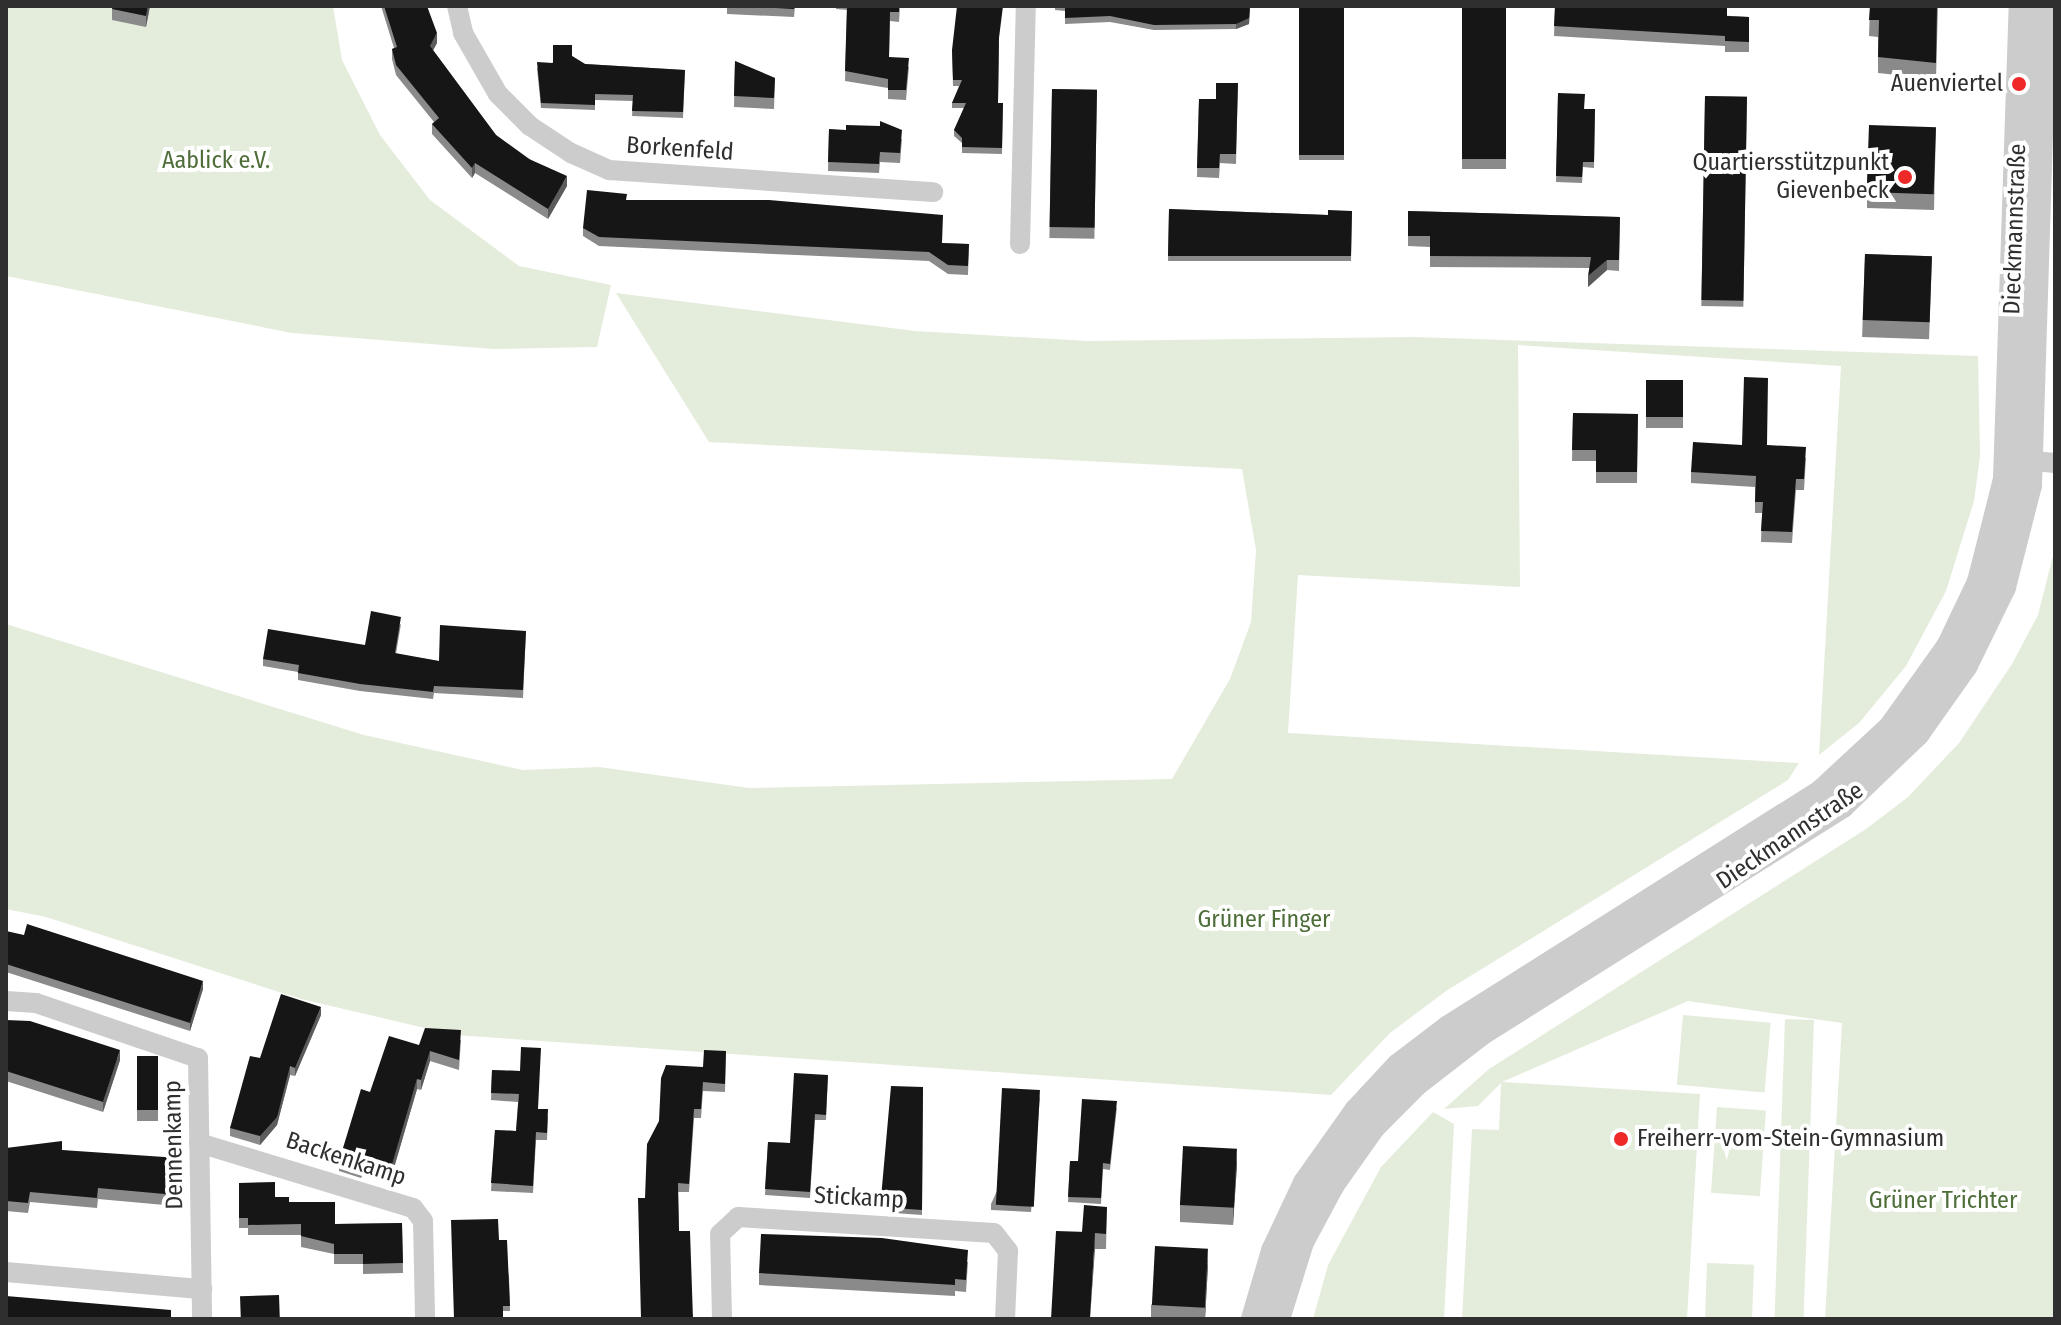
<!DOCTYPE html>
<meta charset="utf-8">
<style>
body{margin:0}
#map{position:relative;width:2061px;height:1325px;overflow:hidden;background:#fff;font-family:"Fira Sans Condensed",sans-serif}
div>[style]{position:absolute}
.green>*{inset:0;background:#e4eddc;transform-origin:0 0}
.minor>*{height:20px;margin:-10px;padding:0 10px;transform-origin:10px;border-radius:10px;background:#ccc}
.tertiary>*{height:26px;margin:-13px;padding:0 13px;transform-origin:13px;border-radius:13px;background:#ccc}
.wall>*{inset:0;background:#8a8a8a;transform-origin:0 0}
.shaded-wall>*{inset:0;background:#5c5c5c}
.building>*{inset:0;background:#161616;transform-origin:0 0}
.dots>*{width:22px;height:22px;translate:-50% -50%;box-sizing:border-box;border:4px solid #fff;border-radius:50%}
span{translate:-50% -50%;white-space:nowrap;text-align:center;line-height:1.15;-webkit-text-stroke:8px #fff;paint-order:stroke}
.poi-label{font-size:24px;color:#2f2f2f}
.right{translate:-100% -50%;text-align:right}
.left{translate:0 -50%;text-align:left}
.street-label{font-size:24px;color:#2f2f2f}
.park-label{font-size:24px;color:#4e6e39}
.frame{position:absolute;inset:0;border:8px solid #2f2f2f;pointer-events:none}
</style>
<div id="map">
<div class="green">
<i style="clip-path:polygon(6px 6px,333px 6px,342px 60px,380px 135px,430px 200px,519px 266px,611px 285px,597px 347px,493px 349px,292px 333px,6px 276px)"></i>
<i style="clip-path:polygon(616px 293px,915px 331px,1087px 341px,1415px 337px,1978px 356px,1980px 456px,1974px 501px,1946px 591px,1906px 666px,1859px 723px,1819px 755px,1841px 366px,1518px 345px,1520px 587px,1298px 575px,1288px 733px,1799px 763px,1788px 780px,1446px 991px,1390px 1033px,1331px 1095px,455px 1035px,301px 999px,46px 917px,6px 909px,6px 624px,364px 735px,523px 770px,599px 767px,749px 788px,1172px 779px,1230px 679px,1251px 622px,1256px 550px,1242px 469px,709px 442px)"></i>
<i style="clip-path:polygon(2055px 548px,2055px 1319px,1825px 1319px,1842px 1023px,1688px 1001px,1502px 1082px,1700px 1094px,1687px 1319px,1462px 1319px,1472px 1129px,1499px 1130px,1501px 1083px,1478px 1106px,1444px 1109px,1489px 1069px,1866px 829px,1908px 797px,1959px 743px,2012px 664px,2038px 615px)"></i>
<i style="left:1683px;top:1015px;width:88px;height:70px;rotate:5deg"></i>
<i style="left:1785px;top:1019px;width:29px;height:300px;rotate:2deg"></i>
<i style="left:1717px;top:1107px;width:49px;height:86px;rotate:4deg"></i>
<i style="clip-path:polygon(1433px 1112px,1454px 1124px,1444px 1319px,1313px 1319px,1328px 1265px,1381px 1167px)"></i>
<i style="left:1707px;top:1263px;width:47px;height:56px;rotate:2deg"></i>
</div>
<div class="minor">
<i style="left:457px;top:6px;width:28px;rotate:77deg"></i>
<i style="left:463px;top:33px;width:70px;rotate:60.2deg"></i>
<i style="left:498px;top:94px;width:45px;rotate:45deg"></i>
<i style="left:530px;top:126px;width:49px;rotate:33.4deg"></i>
<i style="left:571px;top:153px;width:42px;rotate:24.1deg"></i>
<i style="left:609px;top:170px;width:325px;rotate:3.9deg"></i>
<i style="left:1020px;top:244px;width:238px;rotate:-88.6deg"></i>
<i style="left:2015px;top:459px;width:40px;rotate:5.7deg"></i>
<i style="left:6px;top:1001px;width:30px;rotate:4deg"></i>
<i style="left:36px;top:1003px;width:171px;rotate:18.8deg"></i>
<i style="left:198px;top:1058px;width:261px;rotate:89.1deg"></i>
<i style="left:199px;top:1143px;width:224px;rotate:16.9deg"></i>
<i style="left:413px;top:1208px;width:16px;rotate:52deg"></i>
<i style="left:423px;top:1221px;width:98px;rotate:88.8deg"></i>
<i style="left:6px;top:1272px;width:197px;rotate:5deg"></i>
<i style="left:722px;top:1319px;width:85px;rotate:-91.3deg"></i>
<i style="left:720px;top:1234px;width:25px;rotate:-43deg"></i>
<i style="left:738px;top:1217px;width:256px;rotate:3.6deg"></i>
<i style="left:994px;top:1233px;width:23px;rotate:52deg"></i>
<i style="left:1008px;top:1251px;width:68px;rotate:92.5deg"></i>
</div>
<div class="tertiary">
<i style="left:1254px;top:1319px;width:71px;rotate:-73.6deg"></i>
<i style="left:1274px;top:1251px;width:75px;rotate:-64.8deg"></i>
<i style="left:1306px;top:1183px;width:88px;rotate:-54.7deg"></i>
<i style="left:1357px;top:1111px;width:62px;rotate:-47deg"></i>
<i style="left:1399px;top:1066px;width:63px;rotate:-37.2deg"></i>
<i style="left:1449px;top:1028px;width:440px;rotate:-32.3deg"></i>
<i style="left:1821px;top:793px;width:96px;rotate:-42.9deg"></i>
<i style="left:1891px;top:728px;width:100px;rotate:-54.4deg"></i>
<i style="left:1949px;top:647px;width:72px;rotate:-64.5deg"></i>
<i style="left:1980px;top:582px;width:106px;rotate:-75.8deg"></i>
<i style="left:2006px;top:479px;width:473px;rotate:-88.1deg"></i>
<i style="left:1277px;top:1319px;width:81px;rotate:-72.7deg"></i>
<i style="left:1301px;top:1242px;width:66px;rotate:-61.9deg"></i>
<i style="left:1332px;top:1184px;width:71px;rotate:-54.7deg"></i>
<i style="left:1373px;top:1126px;width:61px;rotate:-45deg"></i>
<i style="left:1416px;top:1083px;width:83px;rotate:-37.7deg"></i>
<i style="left:1482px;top:1032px;width:426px;rotate:-32.2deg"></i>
<i style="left:1842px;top:805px;width:104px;rotate:-43.8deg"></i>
<i style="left:1917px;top:733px;width:83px;rotate:-54.8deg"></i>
<i style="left:1965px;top:665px;width:87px;rotate:-64deg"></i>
<i style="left:2003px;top:587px;width:105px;rotate:-75.7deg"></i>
<i style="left:2029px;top:485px;width:479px;rotate:-88.2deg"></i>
</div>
<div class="wall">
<i style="clip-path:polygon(150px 6px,146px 27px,112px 20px,112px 9px)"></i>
<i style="clip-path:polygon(381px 6px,427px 6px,437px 43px,433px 50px,496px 135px,567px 186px,548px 219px,475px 173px,472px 178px,432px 134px,432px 124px,434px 122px,396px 75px,392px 59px,392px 49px,394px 48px)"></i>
<i style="clip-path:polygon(727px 6px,795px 6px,794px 17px,727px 14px)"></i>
<i style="clip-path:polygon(836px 6px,900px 6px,899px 22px,890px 21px,889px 57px,909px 67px,906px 100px,888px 99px,888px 88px,845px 81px,847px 10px,836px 9px)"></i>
<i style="clip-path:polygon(1055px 6px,1250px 6px,1249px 24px,1236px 29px,1154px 30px,1110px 22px,1065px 24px,1065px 11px,1055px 10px)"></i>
<i style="left:1299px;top:6px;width:45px;height:154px"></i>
<i style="left:1462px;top:6px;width:44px;height:163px"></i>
<i style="clip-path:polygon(1555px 6px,1749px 17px,1749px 52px,1725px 52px,1725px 46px,1554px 36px)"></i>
<i style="clip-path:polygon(1870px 6px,1938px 6px,1936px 79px,1878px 73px,1878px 37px,1869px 36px)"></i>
<i style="clip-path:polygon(999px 43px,998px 103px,1003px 103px,1002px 154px,962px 153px,962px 143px,954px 136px,954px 130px,964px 108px,952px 108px,952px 103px,959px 86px,953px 86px,952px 50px)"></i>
<i style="clip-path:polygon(572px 56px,585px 64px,685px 70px,683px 118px,632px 116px,633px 101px,595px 100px,595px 110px,541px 108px,537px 68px)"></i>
<i style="clip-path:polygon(735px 61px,775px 78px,774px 109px,734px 107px)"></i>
<i style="clip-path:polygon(1238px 83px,1236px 164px,1220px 163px,1219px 178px,1197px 177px,1199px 99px,1216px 99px)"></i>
<i style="left:1052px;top:89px;width:45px;height:149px;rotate:1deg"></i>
<i style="clip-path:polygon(1558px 93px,1585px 109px,1595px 109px,1594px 168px,1583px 167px,1582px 183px,1556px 182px)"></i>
<i style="left:1705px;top:96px;width:42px;height:210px;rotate:1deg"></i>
<i style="clip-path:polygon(1936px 127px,1934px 210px,1867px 208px,1867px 192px)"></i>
<i style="clip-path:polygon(829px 129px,902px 139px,900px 163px,880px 162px,879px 173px,828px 171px)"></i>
<i style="clip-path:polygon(627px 200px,942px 243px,969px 244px,968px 275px,948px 274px,929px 261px,599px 246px,583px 236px,583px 228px)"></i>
<i style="clip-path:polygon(1169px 209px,1328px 215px,1352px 211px,1351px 261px,1168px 261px)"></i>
<i style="clip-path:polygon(1408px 211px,1620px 217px,1619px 271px,1607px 270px,1588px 287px,1590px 268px,1430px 267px,1430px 247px,1408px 246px)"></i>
<i style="left:1865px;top:254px;width:67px;height:83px;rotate:2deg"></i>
<i style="left:1646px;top:380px;width:37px;height:48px"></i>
<i style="clip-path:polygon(1573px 413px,1638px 414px,1637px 483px,1596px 483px,1596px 461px,1572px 461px)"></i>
<i style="clip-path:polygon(1742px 445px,1767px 445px,1806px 458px,1804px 490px,1796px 490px,1792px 543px,1761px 542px,1762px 513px,1755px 513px,1755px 487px,1691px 483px,1691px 472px)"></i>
<i style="clip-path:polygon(401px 624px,396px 654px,439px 661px,526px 631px,523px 698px,434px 693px,433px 699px,360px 691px,298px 680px,298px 672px,263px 666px,263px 659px,365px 645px)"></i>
<i style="clip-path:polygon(6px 931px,203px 989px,190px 1031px,6px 972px)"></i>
<i style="clip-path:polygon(321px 1015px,295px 1076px,290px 1075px,277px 1125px,260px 1145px,230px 1136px,230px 1128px,260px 1058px)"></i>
<i style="clip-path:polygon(6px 1020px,120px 1060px,103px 1112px,6px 1081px)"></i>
<i style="clip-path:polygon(461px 1040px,459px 1070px,430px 1061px,421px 1090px,417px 1089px,391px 1178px,364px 1169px,361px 1178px,339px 1171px,339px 1161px,370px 1092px,419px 1045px)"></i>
<i style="clip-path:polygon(726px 1051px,725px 1092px,703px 1091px,701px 1118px,694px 1118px,689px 1192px,678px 1192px,679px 1231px,693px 1319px,645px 1198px,703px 1067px)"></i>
<i style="left:137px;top:1056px;width:21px;height:65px"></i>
<i style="clip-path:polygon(492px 1070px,520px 1071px,538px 1109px,548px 1117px,547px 1140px,536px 1140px,533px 1193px,491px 1191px,495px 1130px,516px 1131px,518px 1102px,491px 1100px)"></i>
<i style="clip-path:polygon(828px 1075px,826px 1120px,815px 1120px,810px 1198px,765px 1195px,768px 1142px,790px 1143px)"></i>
<i style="clip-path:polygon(923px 1087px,922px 1215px,894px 1213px,894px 1204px,881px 1203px,881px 1198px)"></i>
<i style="clip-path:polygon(1040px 1096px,1031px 1212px,991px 1210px,991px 1204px)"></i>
<i style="clip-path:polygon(1117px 1107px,1110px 1170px,1103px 1169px,1101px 1204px,1068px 1202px,1070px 1161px,1078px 1161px)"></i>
<i style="clip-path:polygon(6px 1148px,62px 1150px,179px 1168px,176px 1206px,98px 1199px,97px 1208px,30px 1202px,28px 1213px,6px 1211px)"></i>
<i style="clip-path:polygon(1237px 1165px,1233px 1225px,1180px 1222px,1180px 1205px)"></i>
<i style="clip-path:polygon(239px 1183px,289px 1202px,335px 1224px,402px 1223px,403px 1273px,363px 1274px,363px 1264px,334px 1264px,334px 1254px,301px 1247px,301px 1235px,248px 1235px,248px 1228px,239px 1228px)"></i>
<i style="clip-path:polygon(1107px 1207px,1106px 1249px,1095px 1249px,1082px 1232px)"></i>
<i style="clip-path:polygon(499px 1240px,509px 1276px,510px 1311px,503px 1311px)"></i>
<i style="clip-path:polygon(968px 1262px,966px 1292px,955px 1291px,955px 1296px,759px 1285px,759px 1273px)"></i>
<i style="clip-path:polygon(1208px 1265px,1205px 1319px,1151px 1319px,1151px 1305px)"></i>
</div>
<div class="shaded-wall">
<i style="clip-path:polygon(148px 6px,150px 6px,146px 27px,146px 16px)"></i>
<i style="clip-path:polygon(1250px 6px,1249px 24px,1236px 29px,1236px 24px)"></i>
<i style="clip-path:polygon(437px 33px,437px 43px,430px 56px,430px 46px)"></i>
<i style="clip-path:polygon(475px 163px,475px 173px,472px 178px,472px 168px)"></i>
<i style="clip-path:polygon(567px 176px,567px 186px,548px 219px,548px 209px)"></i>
<i style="clip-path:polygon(1607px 260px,1607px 270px,1588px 287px,1588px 276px)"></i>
<i style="clip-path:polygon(203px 981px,203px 989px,190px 1031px,190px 1023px)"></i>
<i style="clip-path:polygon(321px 1007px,321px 1015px,295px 1076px,295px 1068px)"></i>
<i style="clip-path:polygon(120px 1050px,120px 1060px,103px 1112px,103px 1102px)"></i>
<i style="clip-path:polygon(430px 1051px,430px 1061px,421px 1090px,421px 1080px)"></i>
<i style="clip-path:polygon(290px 1066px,290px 1075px,277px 1125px,260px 1145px,260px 1136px)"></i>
<i style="clip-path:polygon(417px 1079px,417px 1089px,391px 1178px,391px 1168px)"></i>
<i style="clip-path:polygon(1237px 1149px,1237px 1165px,1233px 1225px,1233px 1208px)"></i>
<i style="clip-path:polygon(364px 1159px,364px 1169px,361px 1178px,361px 1168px)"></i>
<i style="clip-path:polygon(1095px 1233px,1095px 1249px,1090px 1319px)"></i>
<i style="clip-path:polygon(1208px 1249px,1208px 1265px,1205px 1319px,1205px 1308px)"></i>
</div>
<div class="building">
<i style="clip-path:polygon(113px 6px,148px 6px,146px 16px,112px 9px)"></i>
<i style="clip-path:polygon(384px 6px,427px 6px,437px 33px,430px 46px,496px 135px,529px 159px,567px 176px,548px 209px,475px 163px,472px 168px,432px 124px,439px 118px,396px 65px,392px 49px,397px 47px)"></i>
<i style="clip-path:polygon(742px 6px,795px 6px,794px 9px)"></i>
<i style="clip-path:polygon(847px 6px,899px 6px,899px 12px,890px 12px,889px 57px,909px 58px,906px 90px,888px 90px,888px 79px,845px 71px)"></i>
<i style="clip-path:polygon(957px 6px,1003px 6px,999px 38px,998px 103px,1003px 103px,1002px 148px,962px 147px,962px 138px,954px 130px,966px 103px,952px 103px,962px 80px,953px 80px,952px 50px)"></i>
<i style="clip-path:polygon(1065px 6px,1250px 6px,1249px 18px,1236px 24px,1154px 25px,1110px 16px,1065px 18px)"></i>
<i style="left:1299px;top:6px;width:45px;height:149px"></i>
<i style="left:1462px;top:6px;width:44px;height:153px"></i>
<i style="clip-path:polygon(1555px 6px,1727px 6px,1727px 16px,1749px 17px,1749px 42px,1725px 41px,1725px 36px,1554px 26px)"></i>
<i style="clip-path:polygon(1870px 6px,1937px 6px,1936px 63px,1878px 57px,1879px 20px,1869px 20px)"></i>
<i style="clip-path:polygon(553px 45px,572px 45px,572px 56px,585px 64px,685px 70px,683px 112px,632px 111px,633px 95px,595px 94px,595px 105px,541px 103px,537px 62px,553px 63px)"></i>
<i style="clip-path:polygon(735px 61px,775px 78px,774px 98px,734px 96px)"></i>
<i style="clip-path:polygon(1216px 83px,1238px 83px,1236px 154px,1220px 154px,1219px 168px,1197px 168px,1199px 99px,1216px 99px)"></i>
<i style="left:1052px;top:89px;width:45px;height:138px;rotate:1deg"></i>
<i style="clip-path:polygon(1558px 93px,1585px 94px,1584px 109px,1595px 109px,1594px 162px,1583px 162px,1582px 177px,1556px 176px)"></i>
<i style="left:1705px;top:96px;width:42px;height:204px;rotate:1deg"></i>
<i style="clip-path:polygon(880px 121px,902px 130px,900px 153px,880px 152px,879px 164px,828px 162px,829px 129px,846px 130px,846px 125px,880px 126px)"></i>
<i style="left:1869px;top:125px;width:67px;height:67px;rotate:2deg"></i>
<i style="clip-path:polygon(587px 190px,627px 194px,626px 200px,769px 200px,943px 215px,942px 243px,969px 244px,968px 266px,948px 265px,929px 252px,599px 237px,583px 228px)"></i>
<i style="clip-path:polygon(1169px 209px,1328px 215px,1328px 210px,1352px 211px,1351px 256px,1168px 256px)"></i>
<i style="clip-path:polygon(1408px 211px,1620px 217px,1619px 260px,1607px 260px,1588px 276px,1591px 257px,1430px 256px,1430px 236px,1408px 236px)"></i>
<i style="left:1865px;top:254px;width:67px;height:66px;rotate:2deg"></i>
<i style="clip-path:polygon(1744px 377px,1768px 378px,1767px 445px,1806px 447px,1804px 479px,1796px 479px,1792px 532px,1761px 531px,1763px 502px,1755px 502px,1756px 476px,1691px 472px,1693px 442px,1742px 445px)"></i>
<i style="left:1646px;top:380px;width:37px;height:37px"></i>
<i style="clip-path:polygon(1573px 413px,1638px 414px,1637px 472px,1596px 472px,1596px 450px,1572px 450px)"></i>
<i style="clip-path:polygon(371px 611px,401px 617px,395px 653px,439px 661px,440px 625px,526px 631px,523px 690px,434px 686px,433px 692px,360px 684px,298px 673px,299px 665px,263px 659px,268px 629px,365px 645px)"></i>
<i style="clip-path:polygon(27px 924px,203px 981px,190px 1023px,6px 964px,6px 931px,24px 935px)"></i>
<i style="clip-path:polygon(281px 994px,321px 1007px,295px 1068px,290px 1066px,277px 1117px,260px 1136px,230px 1128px,250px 1056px,260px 1058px)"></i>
<i style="clip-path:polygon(6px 1020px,30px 1021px,120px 1050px,103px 1102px,6px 1071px)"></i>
<i style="clip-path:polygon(425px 1028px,461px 1030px,459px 1060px,430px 1051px,421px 1080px,417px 1079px,391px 1168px,364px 1159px,361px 1168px,339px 1161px,361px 1089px,370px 1092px,389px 1036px,419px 1045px)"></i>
<i style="clip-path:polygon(521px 1047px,541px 1048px,538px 1109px,548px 1109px,547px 1133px,536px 1132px,533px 1186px,491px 1183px,495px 1130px,516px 1131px,519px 1094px,491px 1093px,492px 1070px,520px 1071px)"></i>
<i style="clip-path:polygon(704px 1050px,726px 1051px,725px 1084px,703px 1082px,701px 1109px,694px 1109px,689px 1184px,678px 1183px,679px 1231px,690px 1231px,693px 1319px,641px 1319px,638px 1198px,645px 1198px,647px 1144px,659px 1121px,661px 1078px,666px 1065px,703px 1067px)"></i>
<i style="left:137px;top:1056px;width:21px;height:54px"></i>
<i style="clip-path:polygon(794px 1073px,828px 1075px,826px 1115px,815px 1114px,810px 1192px,765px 1189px,768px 1142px,790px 1143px)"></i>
<i style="clip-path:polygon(891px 1086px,923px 1087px,922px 1210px,894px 1208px,894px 1199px,881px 1198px)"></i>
<i style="left:1002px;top:1088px;width:38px;height:117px;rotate:3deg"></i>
<i style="clip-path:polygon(1082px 1099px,1117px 1101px,1110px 1164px,1103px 1163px,1101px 1198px,1068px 1197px,1070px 1161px,1078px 1161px)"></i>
<i style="clip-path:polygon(62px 1141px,62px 1150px,179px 1158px,176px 1195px,98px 1188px,97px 1198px,30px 1192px,28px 1203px,6px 1201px,6px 1148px)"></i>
<i style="left:1183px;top:1146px;width:54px;height:59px;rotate:3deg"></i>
<i style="clip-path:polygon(275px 1182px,275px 1197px,289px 1197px,289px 1202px,335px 1202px,335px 1224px,402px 1223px,403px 1263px,363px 1264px,363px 1254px,334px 1254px,334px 1244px,301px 1236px,301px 1224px,248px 1225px,248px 1218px,239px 1218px,239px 1183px)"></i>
<i style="clip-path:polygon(1084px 1205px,1107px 1207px,1106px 1234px,1095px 1233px,1090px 1319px,1051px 1319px,1056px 1231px,1087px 1232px,1082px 1232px)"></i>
<i style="clip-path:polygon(498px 1219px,499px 1240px,507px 1240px,510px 1306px,503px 1306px,503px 1319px,454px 1319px,451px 1220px)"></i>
<i style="clip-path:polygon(761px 1234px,882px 1238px,968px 1250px,966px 1280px,955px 1279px,955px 1285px,759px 1273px)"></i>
<i style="left:1155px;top:1246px;width:53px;height:59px;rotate:3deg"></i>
<i style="left:279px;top:1295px;width:24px;height:39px;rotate:88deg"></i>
<i style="clip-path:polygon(6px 1296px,171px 1310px,171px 1319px,6px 1319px)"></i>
</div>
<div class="dots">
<i style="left:2019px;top:84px;background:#ef2828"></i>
<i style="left:1905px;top:177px;background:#ef2828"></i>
<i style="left:1621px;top:1139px;background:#ef2828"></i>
</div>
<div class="poi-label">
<span class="right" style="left:2003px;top:84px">Auenviertel</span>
<span class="right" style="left:1889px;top:177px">Quartiersstützpunkt<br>Gievenbeck</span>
<span class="left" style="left:1637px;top:1139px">Freiherr-vom-Stein-Gymnasium</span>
</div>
<div class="street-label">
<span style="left:680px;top:149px;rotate:4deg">Borkenfeld</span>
<span style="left:2015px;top:229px;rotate:-88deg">Dieckmannstraße</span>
<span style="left:1790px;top:836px;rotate:-34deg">Dieckmannstraße</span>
<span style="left:174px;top:1145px;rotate:-91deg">Dennenkamp</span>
<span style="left:346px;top:1159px;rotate:18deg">Backenkamp</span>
<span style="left:859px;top:1198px;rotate:3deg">Stickamp</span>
</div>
<div class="park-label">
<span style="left:216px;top:161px">Aablick e.V.</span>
<span style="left:1264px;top:920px">Grüner Finger</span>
<span style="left:1943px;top:1201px">Grüner Trichter</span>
</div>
<div class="frame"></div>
</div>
